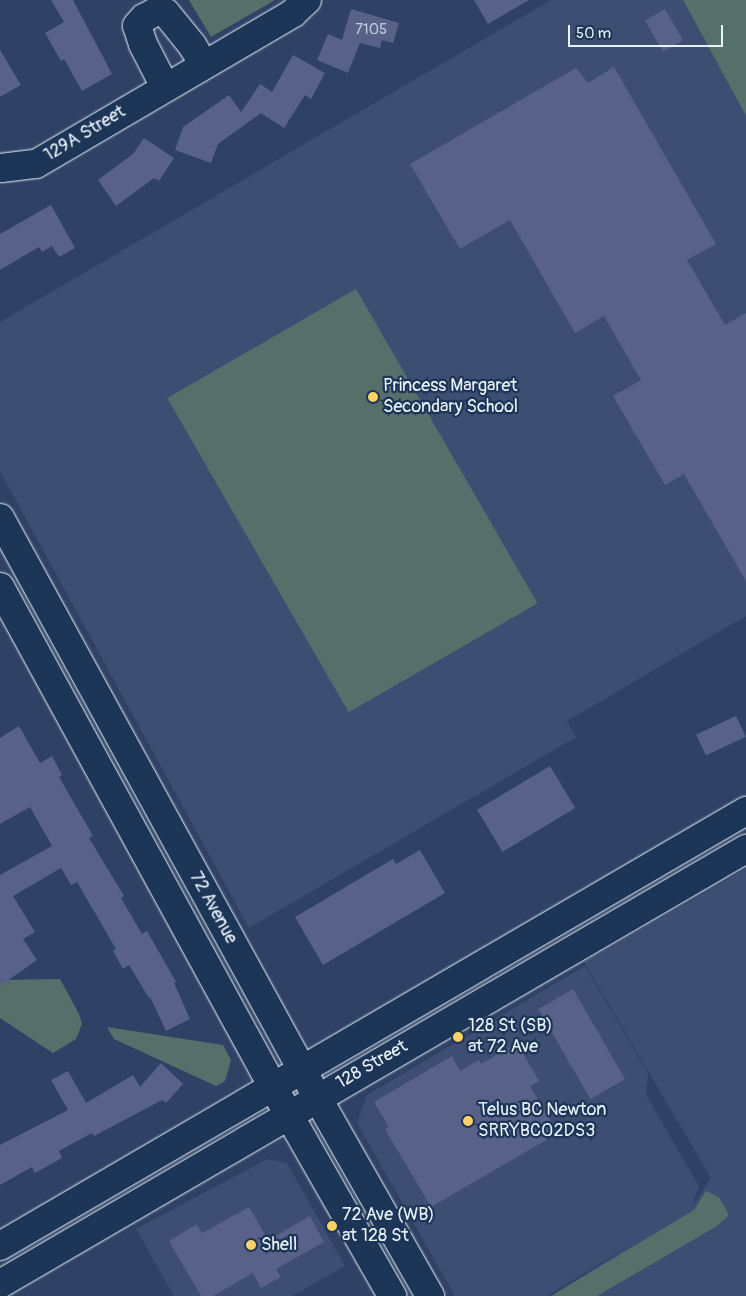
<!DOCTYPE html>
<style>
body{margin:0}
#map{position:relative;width:746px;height:1296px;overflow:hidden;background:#2f4266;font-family:Pangolin,sans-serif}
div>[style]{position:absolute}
.built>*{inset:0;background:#3e4e73}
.green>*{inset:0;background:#576f6b;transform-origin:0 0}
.building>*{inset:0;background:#586188;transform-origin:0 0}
.roads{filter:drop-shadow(0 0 1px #e8f1f8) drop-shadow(0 0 1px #e8f1f8)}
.minor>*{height:28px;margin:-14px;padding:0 14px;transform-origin:14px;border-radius:14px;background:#1d3557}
.major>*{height:28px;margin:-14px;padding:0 14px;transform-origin:14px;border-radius:14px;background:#1d3557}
.dots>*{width:14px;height:14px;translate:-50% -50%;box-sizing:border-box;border:2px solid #1d3557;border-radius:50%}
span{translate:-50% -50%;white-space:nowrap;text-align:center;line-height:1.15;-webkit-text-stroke:4.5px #1d3557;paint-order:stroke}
.number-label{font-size:15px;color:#c4cddc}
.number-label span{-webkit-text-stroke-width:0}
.street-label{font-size:18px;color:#e8f1f8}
.poi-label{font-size:18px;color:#e8f1f8}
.left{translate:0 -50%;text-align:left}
.scale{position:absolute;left:568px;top:25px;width:155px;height:22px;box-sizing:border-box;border:2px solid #e8f1f8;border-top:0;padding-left:6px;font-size:15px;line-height:18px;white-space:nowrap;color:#e8f1f8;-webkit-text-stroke:4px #1d3557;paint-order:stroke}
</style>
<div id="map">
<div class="built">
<i style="clip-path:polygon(551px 0,683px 0,746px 116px,746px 616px,567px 721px,576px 737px,249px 928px,0 471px,0 322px)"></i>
<i style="clip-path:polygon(746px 869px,746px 1296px,551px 1296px,645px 1236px,547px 1296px,455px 1296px,357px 1123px,367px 1095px,585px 966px,648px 1073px,646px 1095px,699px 1186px,691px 1208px,711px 1178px,584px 962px)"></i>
<i style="clip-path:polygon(267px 1159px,287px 1163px,345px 1266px,292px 1296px,174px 1296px,136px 1229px)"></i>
</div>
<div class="green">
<i style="clip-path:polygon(189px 0,275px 0,211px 37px)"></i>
<i style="clip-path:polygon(683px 0,746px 0,746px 116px)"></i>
<i style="left:356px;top:289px;width:363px;height:218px;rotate:60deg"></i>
<i style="clip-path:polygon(60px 979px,79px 1014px,82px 1024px,76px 1039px,53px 1053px,0 1018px,0 980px)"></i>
<i style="clip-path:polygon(107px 1027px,223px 1045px,231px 1060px,225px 1081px,216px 1086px,114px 1039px)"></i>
<i style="clip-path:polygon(706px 1191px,719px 1197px,729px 1215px,717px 1226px,597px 1296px,551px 1296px,694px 1210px)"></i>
</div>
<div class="building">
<i style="clip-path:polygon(51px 0,73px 0,112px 74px,82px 91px,64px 59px,61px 61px,45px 33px,64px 22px)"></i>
<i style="clip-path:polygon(474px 0,529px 0,488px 24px)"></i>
<i style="clip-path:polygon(351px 9px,399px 23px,393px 43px,382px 40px,380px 48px,360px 43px,348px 73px,317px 60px,328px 34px,342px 40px)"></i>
<i style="left:665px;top:9px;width:36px;height:23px;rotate:60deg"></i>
<i style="clip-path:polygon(0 50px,21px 85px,0 97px)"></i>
<i style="clip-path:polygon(293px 55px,325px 73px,311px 99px,305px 95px,284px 128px,261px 113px,218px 144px,211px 163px,175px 150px,183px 127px,229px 95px,241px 112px,260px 84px,272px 92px)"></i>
<i style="clip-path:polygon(614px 67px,716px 244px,687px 260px,725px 325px,746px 313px,746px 581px,684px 474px,665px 485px,613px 396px,641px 380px,604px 316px,575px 333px,510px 220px,460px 249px,410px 164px,576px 68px,588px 83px)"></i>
<i style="clip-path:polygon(144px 138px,174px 158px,159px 181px,154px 178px,116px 206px,98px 180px,133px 154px)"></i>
<i style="clip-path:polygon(51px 205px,75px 248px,59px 257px,52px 246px,42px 252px,39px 247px,0 270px,0 234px)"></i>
<i style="left:736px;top:716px;width:23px;height:44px;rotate:65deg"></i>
<i style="clip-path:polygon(19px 726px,40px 763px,52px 756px,62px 775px,59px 777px,93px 836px,89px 838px,124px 896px,121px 898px,142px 934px,147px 931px,176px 982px,174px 983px,190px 1019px,166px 1031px,150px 997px,149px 998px,129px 965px,123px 969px,113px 951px,116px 949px,77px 882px,71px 885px,61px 868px,13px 896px,35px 932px,23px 939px,37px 960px,0 986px,0 875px,52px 846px,30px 807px,0 824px,0 738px)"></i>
<i style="left:550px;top:766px;width:49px;height:85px;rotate:59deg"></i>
<i style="clip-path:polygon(420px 850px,445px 893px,323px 965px,295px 917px,393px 859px,396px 864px)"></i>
<i style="left:573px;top:989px;width:104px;height:40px;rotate:60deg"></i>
<i style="clip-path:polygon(517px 1043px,539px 1081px,530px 1086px,558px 1133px,431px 1207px,385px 1129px,389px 1127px,374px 1102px,452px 1056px,460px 1071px,479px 1060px,481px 1064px)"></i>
<i style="clip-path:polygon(161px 1063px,183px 1084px,166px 1103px,162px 1100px,94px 1136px,92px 1133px,59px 1151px,62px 1158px,35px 1173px,32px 1167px,0 1185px,0 1145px,68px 1110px,51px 1080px,68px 1071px,86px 1103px,133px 1075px,140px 1087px)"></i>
<i style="clip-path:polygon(249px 1207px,268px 1240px,310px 1216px,324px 1242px,276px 1269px,281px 1277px,261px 1288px,253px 1273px,213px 1296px,201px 1296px,169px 1241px,197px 1224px,202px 1233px)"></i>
</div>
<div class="roads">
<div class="minor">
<i style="left:165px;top:87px;width:48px;rotate:-117.1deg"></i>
<i style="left:143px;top:44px;width:19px;rotate:-108deg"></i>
<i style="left:137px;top:26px;width:11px;rotate:-49deg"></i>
<i style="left:144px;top:18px;width:15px;rotate:-28deg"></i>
<i style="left:157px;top:11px;width:9px;rotate:13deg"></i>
<i style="left:166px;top:13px;width:41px;rotate:50.9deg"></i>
<i style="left:192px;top:45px;width:23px;rotate:59deg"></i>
<i style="left:1px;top:168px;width:35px;rotate:-7deg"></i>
<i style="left:36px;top:164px;width:298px;rotate:-30.4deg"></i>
<i style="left:293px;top:13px;width:19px;rotate:-43deg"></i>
</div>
<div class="major">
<i style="left:0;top:518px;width:660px;rotate:61.3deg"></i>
<i style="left:317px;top:1097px;width:229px;rotate:60.4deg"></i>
<i style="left:0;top:587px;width:570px;rotate:61.37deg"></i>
<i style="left:273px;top:1087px;width:241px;rotate:60.3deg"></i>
<i style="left:0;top:1246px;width:864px;rotate:-30.25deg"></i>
<i style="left:0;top:1284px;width:864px;rotate:-30.25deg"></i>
</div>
</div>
<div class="dots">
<i style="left:373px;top:397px;background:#ffd166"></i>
<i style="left:458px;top:1037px;background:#ffd166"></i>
<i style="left:468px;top:1121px;background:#ffd166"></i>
<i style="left:332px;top:1226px;background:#ffd166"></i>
<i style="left:251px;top:1245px;background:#ffd166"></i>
</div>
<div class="number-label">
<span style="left:371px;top:30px">7105</span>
</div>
<div class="street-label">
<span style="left:85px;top:134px;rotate:-31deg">129A Street</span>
<span style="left:213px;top:908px;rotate:61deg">72 Avenue</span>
<span style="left:372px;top:1065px;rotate:-30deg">128 Street</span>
</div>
<div class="poi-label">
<span class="left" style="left:383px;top:397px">Princess Margaret<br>Secondary School</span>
<span class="left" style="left:468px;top:1037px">128 St (SB)<br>at 72 Ave</span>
<span class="left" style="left:478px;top:1121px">Telus BC Newton<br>SRRYBC02DS3</span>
<span class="left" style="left:342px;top:1226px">72 Ave (WB)<br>at 128 St</span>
<span class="left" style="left:261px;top:1245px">Shell</span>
</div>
<div class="scale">50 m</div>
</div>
